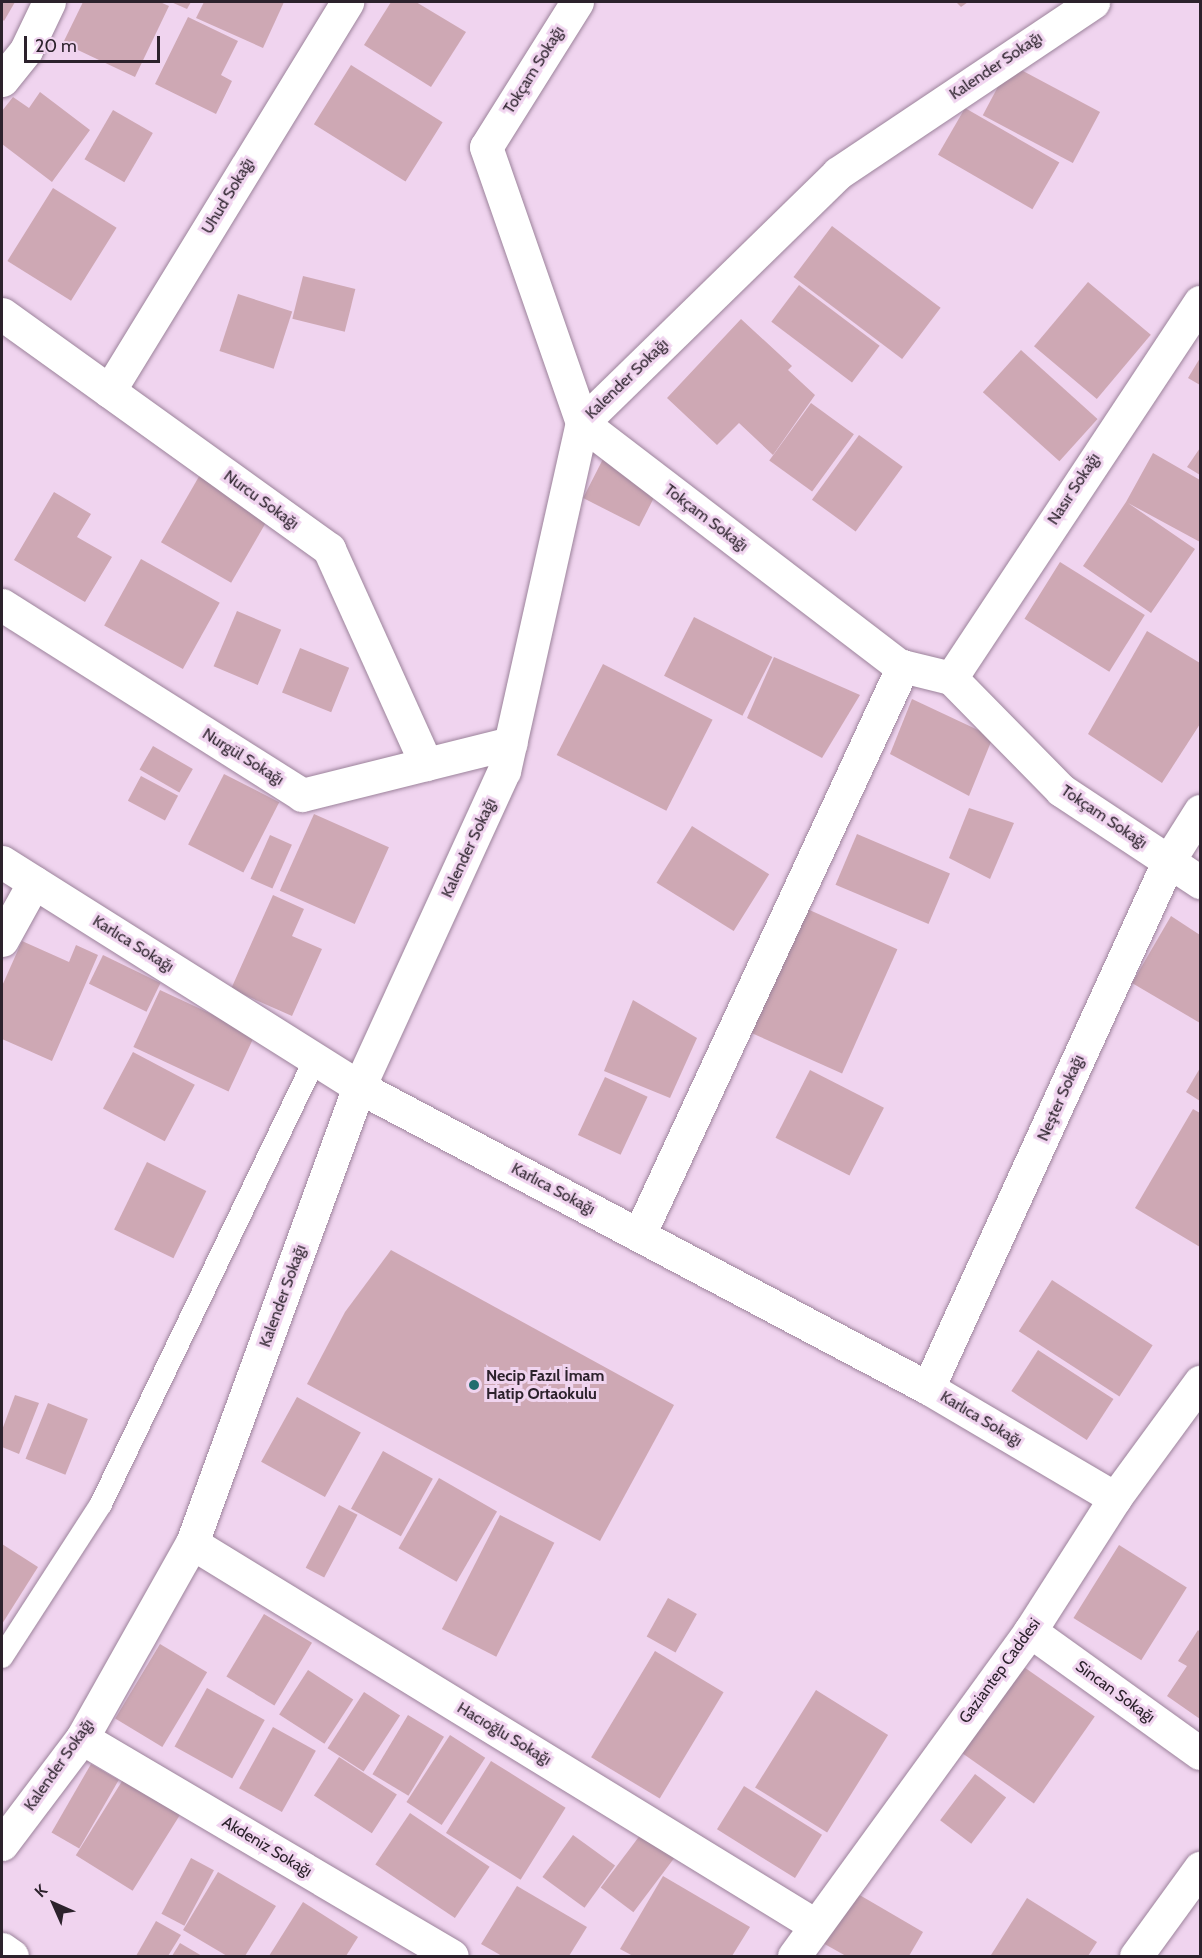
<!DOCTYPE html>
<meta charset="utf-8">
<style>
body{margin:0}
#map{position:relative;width:1202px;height:1958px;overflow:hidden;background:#f0d4ef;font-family:Cabin,sans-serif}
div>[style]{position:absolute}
.building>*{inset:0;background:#cea8b4;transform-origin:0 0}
.roads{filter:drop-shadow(0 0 2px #9c839b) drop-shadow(0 0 2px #9c839b)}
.lane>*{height:22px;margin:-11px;padding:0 11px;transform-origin:11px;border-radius:11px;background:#fff}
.street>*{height:33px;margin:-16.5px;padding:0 16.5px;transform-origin:16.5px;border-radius:16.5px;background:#fff}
.dots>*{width:16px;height:16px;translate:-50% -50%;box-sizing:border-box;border:3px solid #f0d4ef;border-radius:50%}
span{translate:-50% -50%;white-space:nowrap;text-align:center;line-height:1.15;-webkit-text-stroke:6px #f0d4ef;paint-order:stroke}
.street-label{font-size:16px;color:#2c222c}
.poi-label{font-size:16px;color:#2c222c;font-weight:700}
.left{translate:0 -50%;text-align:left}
.frame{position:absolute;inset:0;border:3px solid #2c222c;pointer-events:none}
.north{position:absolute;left:24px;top:1874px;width:60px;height:60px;-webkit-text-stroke:4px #f0d4ef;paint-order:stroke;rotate:315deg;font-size:16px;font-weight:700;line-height:24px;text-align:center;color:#2c222c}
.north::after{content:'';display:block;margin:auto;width:21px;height:27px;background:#2c222c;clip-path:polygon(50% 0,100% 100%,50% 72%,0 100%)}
.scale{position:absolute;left:24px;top:36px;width:136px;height:27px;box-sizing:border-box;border:3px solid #2c222c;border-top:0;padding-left:8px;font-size:18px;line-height:21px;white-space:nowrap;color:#2c222c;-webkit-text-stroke:4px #f0d4ef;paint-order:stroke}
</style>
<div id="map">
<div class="building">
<i style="clip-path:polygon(2px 2px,15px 2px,4px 21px,2px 19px)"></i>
<i style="clip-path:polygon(83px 2px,160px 2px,169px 6px,135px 77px,63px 43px)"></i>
<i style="clip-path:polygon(171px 2px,191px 2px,187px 9px)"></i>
<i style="clip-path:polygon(204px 2px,284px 2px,263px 48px,196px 18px)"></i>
<i style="clip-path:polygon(391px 2px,416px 2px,466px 32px,431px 87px,364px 45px)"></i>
<i style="clip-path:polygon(956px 2px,968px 2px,961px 7px)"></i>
<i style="clip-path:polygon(188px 17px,238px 41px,221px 75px,232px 81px,216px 114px,155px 84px)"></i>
<i style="left:1010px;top:64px;width:102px;height:58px;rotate:28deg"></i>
<i style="left:351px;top:65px;width:108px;height:70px;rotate:32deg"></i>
<i style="clip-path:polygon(40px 92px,90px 130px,52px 182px,2px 144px,2px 111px,13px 97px,29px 108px)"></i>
<i style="left:965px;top:108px;width:109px;height:54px;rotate:30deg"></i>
<i style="left:113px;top:110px;width:46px;height:57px;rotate:30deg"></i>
<i style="left:53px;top:188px;width:75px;height:86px;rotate:32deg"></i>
<i style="left:832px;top:226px;width:136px;height:64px;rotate:37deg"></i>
<i style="left:303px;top:276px;width:54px;height:44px;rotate:14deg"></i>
<i style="left:1088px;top:282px;width:82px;height:84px;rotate:40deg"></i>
<i style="left:799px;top:285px;width:101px;height:46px;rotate:37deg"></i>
<i style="left:238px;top:294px;width:57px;height:60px;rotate:18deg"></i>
<i style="clip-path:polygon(741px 319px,792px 366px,788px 370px,815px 395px,773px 455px,739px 423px,717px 445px,667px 398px)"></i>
<i style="left:1021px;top:350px;width:103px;height:57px;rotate:42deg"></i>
<i style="clip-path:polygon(1200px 358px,1200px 385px,1188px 378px)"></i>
<i style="left:811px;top:403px;width:53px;height:71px;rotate:36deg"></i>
<i style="left:859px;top:435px;width:54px;height:80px;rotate:36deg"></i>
<i style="clip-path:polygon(1200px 448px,1200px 475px,1187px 467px)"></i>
<i style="clip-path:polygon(1153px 453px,1200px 480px,1200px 542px,1128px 503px,1195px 549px,1151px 613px,1083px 566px,1126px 502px)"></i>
<i style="left:604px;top:457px;width:63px;height:46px;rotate:27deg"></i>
<i style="left:201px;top:473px;width:81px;height:80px;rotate:30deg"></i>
<i style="clip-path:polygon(54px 492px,91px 514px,77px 537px,112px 557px,85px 602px,14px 560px)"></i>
<i style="left:141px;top:559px;width:90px;height:76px;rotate:29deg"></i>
<i style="left:1060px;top:562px;width:100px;height:67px;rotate:32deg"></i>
<i style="left:237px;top:611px;width:48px;height:60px;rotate:23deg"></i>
<i style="left:694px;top:617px;width:88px;height:66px;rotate:27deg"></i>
<i style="clip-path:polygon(1147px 631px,1200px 663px,1200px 724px,1162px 783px,1088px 734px)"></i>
<i style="left:300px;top:648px;width:53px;height:48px;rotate:22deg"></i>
<i style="clip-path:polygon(774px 657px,860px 695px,822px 758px,747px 718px)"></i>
<i style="left:603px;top:664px;width:123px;height:102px;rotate:27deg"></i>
<i style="clip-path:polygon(912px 699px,993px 737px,969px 796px,890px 754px)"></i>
<i style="left:153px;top:746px;width:46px;height:27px;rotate:30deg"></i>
<i style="left:224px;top:774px;width:62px;height:79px;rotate:27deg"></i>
<i style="left:141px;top:776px;width:42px;height:28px;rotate:28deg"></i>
<i style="clip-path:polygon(969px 808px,1014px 823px,990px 879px,949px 858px)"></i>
<i style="left:314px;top:814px;width:82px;height:84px;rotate:24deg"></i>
<i style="left:692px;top:826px;width:91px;height:67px;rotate:32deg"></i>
<i style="left:857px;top:834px;width:101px;height:55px;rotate:23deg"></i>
<i style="left:270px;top:835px;width:24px;height:48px;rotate:24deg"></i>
<i style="clip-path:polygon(273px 895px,304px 909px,292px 936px,322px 949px,292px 1016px,231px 989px)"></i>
<i style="left:796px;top:904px;width:111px;height:136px;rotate:24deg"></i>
<i style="clip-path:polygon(1171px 916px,1200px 935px,1200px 1023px,1132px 983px)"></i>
<i style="clip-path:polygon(22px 941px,69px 962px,76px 945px,98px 955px,52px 1061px,2px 1039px,2px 986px)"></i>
<i style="left:103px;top:955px;width:64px;height:32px;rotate:26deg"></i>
<i style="left:160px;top:990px;width:105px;height:63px;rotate:25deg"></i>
<i style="clip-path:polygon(633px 1000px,697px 1038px,670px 1098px,604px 1071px)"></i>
<i style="left:133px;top:1052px;width:70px;height:64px;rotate:28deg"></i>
<i style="clip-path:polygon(1200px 1068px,1200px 1101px,1186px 1092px)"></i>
<i style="left:810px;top:1070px;width:83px;height:76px;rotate:27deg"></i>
<i style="left:605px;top:1077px;width:47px;height:64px;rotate:25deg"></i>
<i style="clip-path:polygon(1193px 1109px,1200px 1113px,1200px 1247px,1135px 1208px)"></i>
<i style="left:147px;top:1162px;width:66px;height:75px;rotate:26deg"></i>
<i style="clip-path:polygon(391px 1250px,674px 1405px,600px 1541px,307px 1384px,345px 1312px)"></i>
<i style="left:1052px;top:1280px;width:120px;height:61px;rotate:33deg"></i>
<i style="left:1038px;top:1350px;width:90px;height:49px;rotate:33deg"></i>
<i style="clip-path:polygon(15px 1395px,39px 1403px,19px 1454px,2px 1447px,2px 1430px)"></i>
<i style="left:297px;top:1397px;width:73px;height:74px;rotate:29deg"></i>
<i style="left:48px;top:1403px;width:43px;height:60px;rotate:22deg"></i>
<i style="left:383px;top:1451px;width:57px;height:66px;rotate:29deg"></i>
<i style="left:439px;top:1478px;width:67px;height:81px;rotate:30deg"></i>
<i style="left:339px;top:1505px;width:21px;height:71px;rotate:28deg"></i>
<i style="left:500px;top:1515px;width:61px;height:128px;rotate:27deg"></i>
<i style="clip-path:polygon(2px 1544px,38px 1567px,2px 1624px)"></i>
<i style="left:1119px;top:1545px;width:80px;height:86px;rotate:32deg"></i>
<i style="left:668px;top:1598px;width:33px;height:44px;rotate:29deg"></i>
<i style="left:264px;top:1614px;width:56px;height:73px;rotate:31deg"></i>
<i style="clip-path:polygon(1198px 1630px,1200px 1632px,1200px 1719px,1167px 1696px,1187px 1666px,1178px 1661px)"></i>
<i style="left:160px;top:1644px;width:55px;height:87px;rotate:31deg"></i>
<i style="left:655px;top:1651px;width:80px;height:124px;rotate:31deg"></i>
<i style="left:1021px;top:1665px;width:90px;height:106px;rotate:35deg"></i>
<i style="left:308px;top:1670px;width:54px;height:53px;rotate:33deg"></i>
<i style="left:207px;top:1688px;width:66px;height:67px;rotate:29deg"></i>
<i style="left:816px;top:1690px;width:85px;height:115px;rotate:32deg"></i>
<i style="left:364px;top:1692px;width:43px;height:67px;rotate:33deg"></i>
<i style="left:408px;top:1715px;width:42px;height:69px;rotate:31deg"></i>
<i style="left:273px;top:1727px;width:49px;height:70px;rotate:29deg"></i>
<i style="left:450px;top:1735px;width:42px;height:80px;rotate:33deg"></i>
<i style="left:339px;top:1757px;width:69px;height:46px;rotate:33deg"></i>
<i style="left:491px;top:1761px;width:88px;height:85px;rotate:32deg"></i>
<i style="left:91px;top:1764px;width:32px;height:79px;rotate:30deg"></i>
<i style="left:975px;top:1774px;width:39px;height:58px;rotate:37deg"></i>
<i style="left:124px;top:1778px;width:67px;height:91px;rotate:32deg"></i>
<i style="left:744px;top:1786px;width:92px;height:51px;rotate:32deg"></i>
<i style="left:410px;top:1813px;width:96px;height:62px;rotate:34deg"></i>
<i style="left:644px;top:1830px;width:41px;height:72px;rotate:37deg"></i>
<i style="left:573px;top:1835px;width:52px;height:52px;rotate:36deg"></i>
<i style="left:191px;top:1858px;width:26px;height:63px;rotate:28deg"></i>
<i style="clip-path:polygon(218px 1872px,276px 1906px,245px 1956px,227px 1956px,183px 1930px)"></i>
<i style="clip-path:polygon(663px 1876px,750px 1927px,732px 1956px,633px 1956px,620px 1949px)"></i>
<i style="clip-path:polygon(517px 1886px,587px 1927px,569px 1956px,502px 1956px,481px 1944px)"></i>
<i style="clip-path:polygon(851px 1890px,923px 1932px,909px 1956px,846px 1956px,821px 1942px)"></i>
<i style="clip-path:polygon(1027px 1898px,1097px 1942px,1088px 1956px,991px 1955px)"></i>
<i style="clip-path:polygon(303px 1902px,358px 1937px,346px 1956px,269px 1956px)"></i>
<i style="clip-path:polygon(156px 1921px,181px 1935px,168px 1956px,136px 1956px)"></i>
<i style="clip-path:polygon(180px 1943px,202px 1956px,172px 1956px)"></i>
</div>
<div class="roads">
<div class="lane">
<i style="left:2px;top:1657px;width:182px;rotate:-57.1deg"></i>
<i style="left:101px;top:1504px;width:494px;rotate:-64.3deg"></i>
</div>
<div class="street">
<i style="left:577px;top:2px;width:171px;rotate:122.1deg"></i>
<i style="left:486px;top:147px;width:292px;rotate:70.8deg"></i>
<i style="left:582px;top:423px;width:398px;rotate:37.4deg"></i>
<i style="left:898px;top:665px;width:55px;rotate:13.8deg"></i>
<i style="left:951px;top:678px;width:157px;rotate:45.5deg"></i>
<i style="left:1061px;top:790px;width:167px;rotate:33.5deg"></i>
<i style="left:2px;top:80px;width:38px;rotate:-51deg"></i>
<i style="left:26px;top:50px;width:53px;rotate:-64.4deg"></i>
<i style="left:2px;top:314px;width:403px;rotate:35.7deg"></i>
<i style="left:329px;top:549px;width:236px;rotate:65.7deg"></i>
<i style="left:109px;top:391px;width:456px;rotate:-58.5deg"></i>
<i style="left:2px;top:605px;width:355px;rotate:32.3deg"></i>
<i style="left:302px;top:795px;width:215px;rotate:-14deg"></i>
<i style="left:951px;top:678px;width:451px;rotate:-56.5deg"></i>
<i style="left:2px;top:862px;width:422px;rotate:32.2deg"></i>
<i style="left:359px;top:1087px;width:644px;rotate:27.88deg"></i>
<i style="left:928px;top:1388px;width:217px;rotate:30.5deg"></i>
<i style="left:2px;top:940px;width:66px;rotate:-61.1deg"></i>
<i style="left:639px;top:1235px;width:627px;rotate:-65.11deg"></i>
<i style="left:928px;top:1388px;width:580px;rotate:-65.47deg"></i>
<i style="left:1169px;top:860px;width:58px;rotate:-57.7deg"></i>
<i style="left:192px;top:1543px;width:731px;rotate:31.52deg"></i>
<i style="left:1030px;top:1631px;width:209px;rotate:35.7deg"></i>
<i style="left:82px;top:1738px;width:429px;rotate:30.5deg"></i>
<i style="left:2px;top:1844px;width:133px;rotate:-53deg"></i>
<i style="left:82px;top:1738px;width:224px;rotate:-60.6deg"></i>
<i style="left:192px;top:1543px;width:486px;rotate:-69.9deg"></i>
<i style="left:359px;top:1087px;width:348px;rotate:-65.4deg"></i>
<i style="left:504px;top:771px;width:357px;rotate:-77.4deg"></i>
<i style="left:582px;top:423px;width:358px;rotate:-44.3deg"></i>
<i style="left:838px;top:173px;width:307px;rotate:-33.8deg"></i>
<i style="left:2px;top:1949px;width:12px;rotate:35deg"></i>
<i style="left:794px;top:1956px;width:402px;rotate:-54deg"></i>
<i style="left:1030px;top:1631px;width:158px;rotate:-57.4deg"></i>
<i style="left:1115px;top:1498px;width:144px;rotate:-53.8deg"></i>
<i style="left:1136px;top:1956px;width:109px;rotate:-54deg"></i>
</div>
</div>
<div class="dots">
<i style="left:474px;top:1385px;background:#216d6e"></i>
</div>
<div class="street-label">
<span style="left:996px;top:66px;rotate:-34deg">Kalender Sokağı</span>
<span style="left:534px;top:70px;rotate:-58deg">Tokçam Sokağı</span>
<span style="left:228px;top:196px;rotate:-59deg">Uhud Sokağı</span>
<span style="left:627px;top:379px;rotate:-44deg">Kalender Sokağı</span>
<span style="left:1074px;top:489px;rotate:-57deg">Nasır Sokağı</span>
<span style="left:261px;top:500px;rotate:36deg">Nurcu Sokağı</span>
<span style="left:706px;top:518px;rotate:37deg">Tokçam Sokağı</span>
<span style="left:243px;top:757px;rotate:32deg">Nurgül Sokağı</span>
<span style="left:1104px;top:817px;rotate:34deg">Tokçam Sokağı</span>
<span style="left:469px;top:848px;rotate:-65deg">Kalender Sokağı</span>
<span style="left:133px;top:944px;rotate:32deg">Karlıca Sokağı</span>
<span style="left:1061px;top:1098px;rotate:-66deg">Neşter Sokağı</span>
<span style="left:553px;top:1189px;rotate:28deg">Karlıca Sokağı</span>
<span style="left:283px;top:1296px;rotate:-70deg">Kalender Sokağı</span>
<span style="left:981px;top:1419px;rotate:31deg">Karlıca Sokağı</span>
<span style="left:1000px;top:1671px;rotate:-54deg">Gaziantep Caddesi</span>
<span style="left:1115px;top:1692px;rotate:36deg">Sincan Sokağı</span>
<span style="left:504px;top:1734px;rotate:31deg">Hacıoğlu Sokağı</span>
<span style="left:59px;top:1765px;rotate:-55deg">Kalender Sokağı</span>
<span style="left:267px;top:1847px;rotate:31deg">Akdeniz Sokağı</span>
</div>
<div class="poi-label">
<span class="left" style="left:486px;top:1385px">Necip Fazıl İmam<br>Hatip Ortaokulu</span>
</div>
<div class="frame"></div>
<div class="north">K</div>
<div class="scale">20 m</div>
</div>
